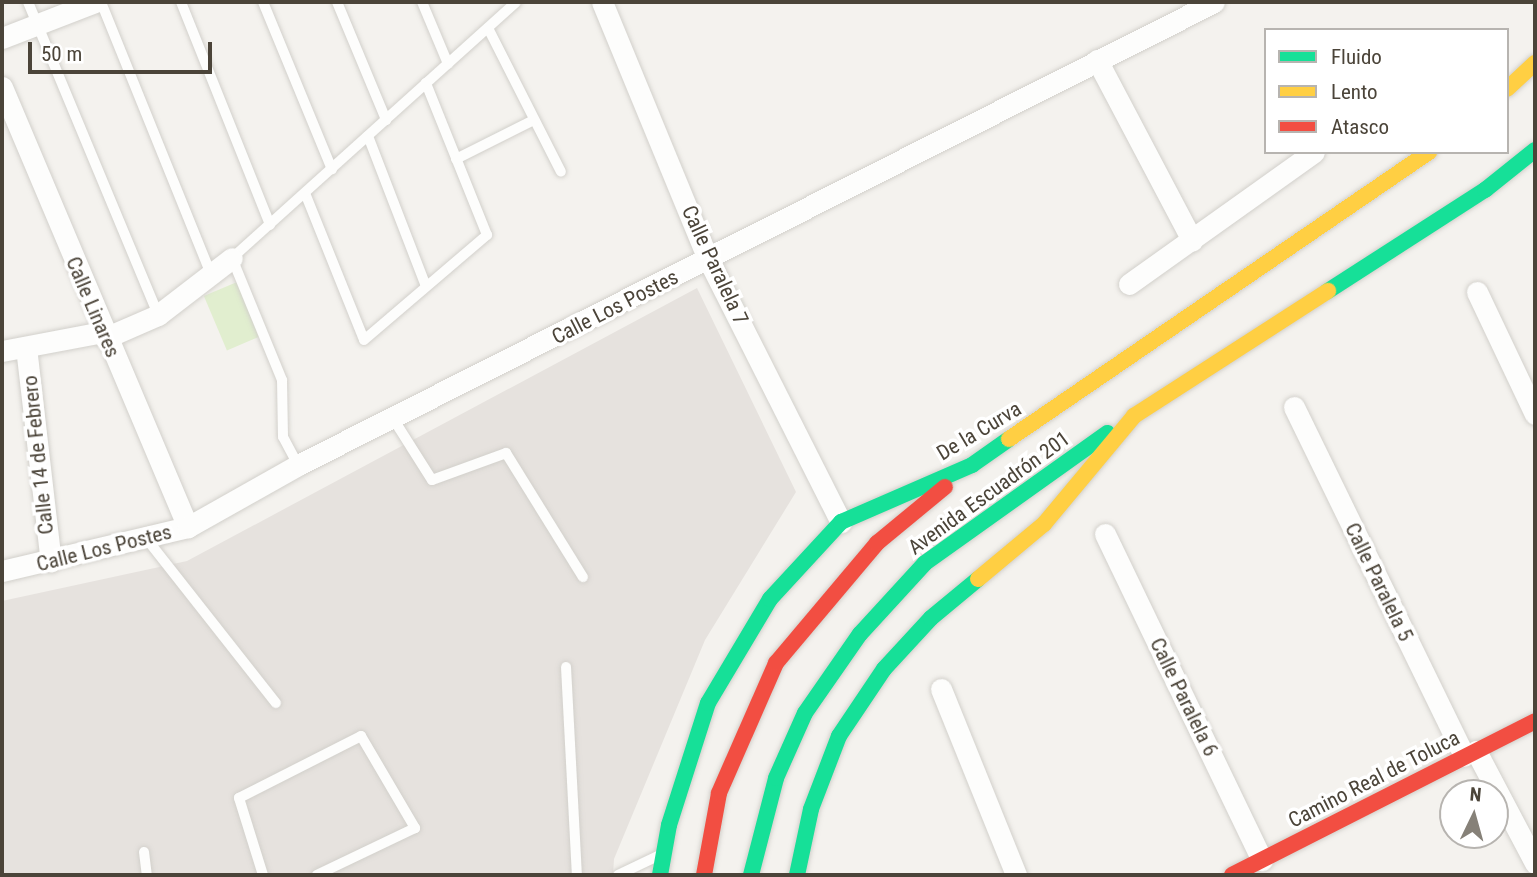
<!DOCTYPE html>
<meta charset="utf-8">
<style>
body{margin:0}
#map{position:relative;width:1537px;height:877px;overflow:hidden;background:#f4f2ee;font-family:"Roboto Condensed",sans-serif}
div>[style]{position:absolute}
.industrial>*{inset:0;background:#e6e2de}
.green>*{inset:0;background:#e1eecf;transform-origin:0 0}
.roads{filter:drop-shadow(0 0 2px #d2d0cb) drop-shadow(0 0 2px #d2d0cb)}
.lane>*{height:10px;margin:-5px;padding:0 5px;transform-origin:5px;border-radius:5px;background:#fdfdfc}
.street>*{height:21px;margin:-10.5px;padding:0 10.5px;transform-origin:10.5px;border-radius:10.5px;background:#fdfdfc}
.fast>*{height:16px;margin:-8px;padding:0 8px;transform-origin:8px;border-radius:8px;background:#16e098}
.slow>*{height:16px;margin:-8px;padding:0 8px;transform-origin:8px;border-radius:8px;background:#ffcf43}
.jam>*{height:16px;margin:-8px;padding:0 8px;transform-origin:8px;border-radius:8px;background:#f24e42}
span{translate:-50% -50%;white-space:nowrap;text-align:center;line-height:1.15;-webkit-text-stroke:7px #fff;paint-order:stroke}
.street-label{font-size:21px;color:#4b4439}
.frame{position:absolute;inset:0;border:4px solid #4b4439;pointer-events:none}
.legend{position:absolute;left:1264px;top:28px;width:245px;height:126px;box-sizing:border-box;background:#fff;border:2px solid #b7b4b0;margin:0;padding:9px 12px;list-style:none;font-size:21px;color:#4b4439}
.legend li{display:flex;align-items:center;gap:14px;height:35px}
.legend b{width:35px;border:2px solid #b7b4b0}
.north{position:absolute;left:1439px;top:779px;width:70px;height:70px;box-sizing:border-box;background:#fff;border:2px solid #b7b4b0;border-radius:50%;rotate:5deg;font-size:19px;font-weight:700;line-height:28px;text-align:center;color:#4b4439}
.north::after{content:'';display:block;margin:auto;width:24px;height:32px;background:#868178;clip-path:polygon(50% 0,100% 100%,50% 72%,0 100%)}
.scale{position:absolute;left:28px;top:42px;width:184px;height:32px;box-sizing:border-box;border:4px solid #4b4439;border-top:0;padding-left:9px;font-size:21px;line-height:24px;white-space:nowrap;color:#4b4439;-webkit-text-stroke:5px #fff;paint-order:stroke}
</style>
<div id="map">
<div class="industrial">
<i style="clip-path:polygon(697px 288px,796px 492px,705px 640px,614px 859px,613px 875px,2px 875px,2px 601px,187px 561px)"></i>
</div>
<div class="green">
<i style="left:237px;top:282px;width:59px;height:36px;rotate:67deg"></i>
</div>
<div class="roads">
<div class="lane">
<i style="left:28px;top:2px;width:339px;rotate:67.4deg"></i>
<i style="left:101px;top:2px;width:293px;rotate:68deg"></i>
<i style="left:181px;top:2px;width:240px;rotate:68.2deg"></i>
<i style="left:263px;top:2px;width:181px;rotate:67.6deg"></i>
<i style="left:337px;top:2px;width:128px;rotate:67.4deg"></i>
<i style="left:422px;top:2px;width:67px;rotate:67.2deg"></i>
<i style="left:488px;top:28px;width:161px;rotate:63.1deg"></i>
<i style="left:368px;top:136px;width:161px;rotate:68.9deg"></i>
<i style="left:456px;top:159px;width:87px;rotate:-26.6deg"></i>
<i style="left:305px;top:193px;width:158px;rotate:68.1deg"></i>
<i style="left:364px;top:340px;width:162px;rotate:-40.5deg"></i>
<i style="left:487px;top:235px;width:164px;rotate:-111.9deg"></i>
<i style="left:394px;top:420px;width:71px;rotate:57.7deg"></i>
<i style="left:432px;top:480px;width:79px;rotate:-20deg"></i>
<i style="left:506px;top:453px;width:146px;rotate:58.2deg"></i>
<i style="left:298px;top:465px;width:32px;rotate:-118deg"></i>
<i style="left:283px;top:437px;width:57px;rotate:-91deg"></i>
<i style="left:282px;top:380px;width:132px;rotate:-112.3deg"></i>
<i style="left:232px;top:258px;width:382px;rotate:-42deg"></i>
<i style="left:146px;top:538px;width:210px;rotate:51.8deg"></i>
<i style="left:566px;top:667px;width:208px;rotate:87deg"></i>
<i style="left:144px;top:852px;width:23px;rotate:83deg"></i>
<i style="left:263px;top:875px;width:81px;rotate:-107.3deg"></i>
<i style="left:239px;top:798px;width:137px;rotate:-26.9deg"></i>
<i style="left:361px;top:736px;width:107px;rotate:59.6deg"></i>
<i style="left:415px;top:828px;width:109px;rotate:154.4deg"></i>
<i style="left:618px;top:875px;width:47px;rotate:-25.5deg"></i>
</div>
<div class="street">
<i style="left:602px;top:2px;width:278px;rotate:67.6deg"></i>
<i style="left:708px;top:259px;width:295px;rotate:63.2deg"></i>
<i style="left:2px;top:38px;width:100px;rotate:-21.2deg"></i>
<i style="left:1097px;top:60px;width:204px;rotate:62.2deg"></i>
<i style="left:2px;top:87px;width:478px;rotate:67.1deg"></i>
<i style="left:1129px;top:284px;width:227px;rotate:-35.5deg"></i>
<i style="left:1477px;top:292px;width:135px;rotate:64.6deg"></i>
<i style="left:105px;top:338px;width:58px;rotate:-23.5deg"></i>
<i style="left:158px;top:315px;width:93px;rotate:-37.6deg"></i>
<i style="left:26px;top:347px;width:216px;rotate:83.4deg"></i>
<i style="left:2px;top:351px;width:103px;rotate:-10.7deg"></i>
<i style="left:1294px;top:407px;width:388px;rotate:64deg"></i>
<i style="left:1105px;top:534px;width:362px;rotate:64.3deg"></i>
<i style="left:2px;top:571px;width:191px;rotate:-13.3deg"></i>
<i style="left:188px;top:527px;width:126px;rotate:-29.4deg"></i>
<i style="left:298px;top:465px;width:1026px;rotate:-26.81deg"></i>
<i style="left:941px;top:689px;width:201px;rotate:68deg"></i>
<i style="left:1476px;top:751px;width:127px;rotate:62.2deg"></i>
</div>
<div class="fast">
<i style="left:1328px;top:291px;width:187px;rotate:-32.8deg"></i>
<i style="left:1485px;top:190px;width:64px;rotate:-38.7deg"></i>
<i style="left:660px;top:875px;width:51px;rotate:-79.8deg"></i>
<i style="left:669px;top:825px;width:128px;rotate:-72.3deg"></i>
<i style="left:708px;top:703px;width:121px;rotate:-59.2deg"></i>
<i style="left:770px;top:599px;width:105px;rotate:-47.3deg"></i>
<i style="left:841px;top:522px;width:143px;rotate:-23.5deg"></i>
<i style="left:972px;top:465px;width:45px;rotate:-35.1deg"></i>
<i style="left:751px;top:875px;width:100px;rotate:-75.5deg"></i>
<i style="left:776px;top:778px;width:71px;rotate:-66deg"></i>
<i style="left:805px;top:713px;width:96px;rotate:-55.2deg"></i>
<i style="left:860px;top:634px;width:96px;rotate:-47.5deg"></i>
<i style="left:925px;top:563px;width:224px;rotate:-35.5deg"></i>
<i style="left:797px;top:875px;width:67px;rotate:-78deg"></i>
<i style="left:811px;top:809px;width:78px;rotate:-69deg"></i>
<i style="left:839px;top:736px;width:81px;rotate:-56.1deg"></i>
<i style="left:884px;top:669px;width:69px;rotate:-47.3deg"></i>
<i style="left:931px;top:618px;width:61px;rotate:-39.7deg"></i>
</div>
<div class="slow">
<i style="left:1507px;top:89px;width:38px;rotate:-43deg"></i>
<i style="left:1009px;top:439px;width:509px;rotate:-34.35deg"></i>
<i style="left:978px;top:579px;width:86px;rotate:-39.8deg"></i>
<i style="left:1044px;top:524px;width:141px;rotate:-50.2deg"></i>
<i style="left:1134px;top:416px;width:231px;rotate:-32.8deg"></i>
</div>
<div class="jam">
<i style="left:704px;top:875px;width:83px;rotate:-79.6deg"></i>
<i style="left:719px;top:793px;width:142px;rotate:-66.3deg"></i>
<i style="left:776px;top:663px;width:157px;rotate:-49.9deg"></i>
<i style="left:877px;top:543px;width:88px;rotate:-39.5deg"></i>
<i style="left:1232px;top:875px;width:340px;rotate:-26.9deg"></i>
</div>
</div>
<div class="street-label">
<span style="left:715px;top:265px;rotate:65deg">Calle Paralela 7</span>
<span style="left:93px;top:307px;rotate:67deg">Calle Linares</span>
<span style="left:615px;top:307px;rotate:-27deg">Calle Los Postes</span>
<span style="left:979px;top:431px;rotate:-31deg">De la Curva</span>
<span style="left:38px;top:455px;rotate:-96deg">Calle 14 de Febrero</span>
<span style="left:989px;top:493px;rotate:-36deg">Avenida Escuadrón 201</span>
<span style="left:104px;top:548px;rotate:-14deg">Calle Los Postes</span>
<span style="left:1379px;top:582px;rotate:64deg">Calle Paralela 5</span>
<span style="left:1184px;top:697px;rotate:64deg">Calle Paralela 6</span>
<span style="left:1374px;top:779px;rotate:-27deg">Camino Real de Toluca</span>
</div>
<div class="frame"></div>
<ul class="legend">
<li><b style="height:9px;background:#16e098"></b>Fluido</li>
<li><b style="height:9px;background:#ffcf43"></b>Lento</li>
<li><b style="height:9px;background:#f24e42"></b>Atasco</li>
</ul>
<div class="north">N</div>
<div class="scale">50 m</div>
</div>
